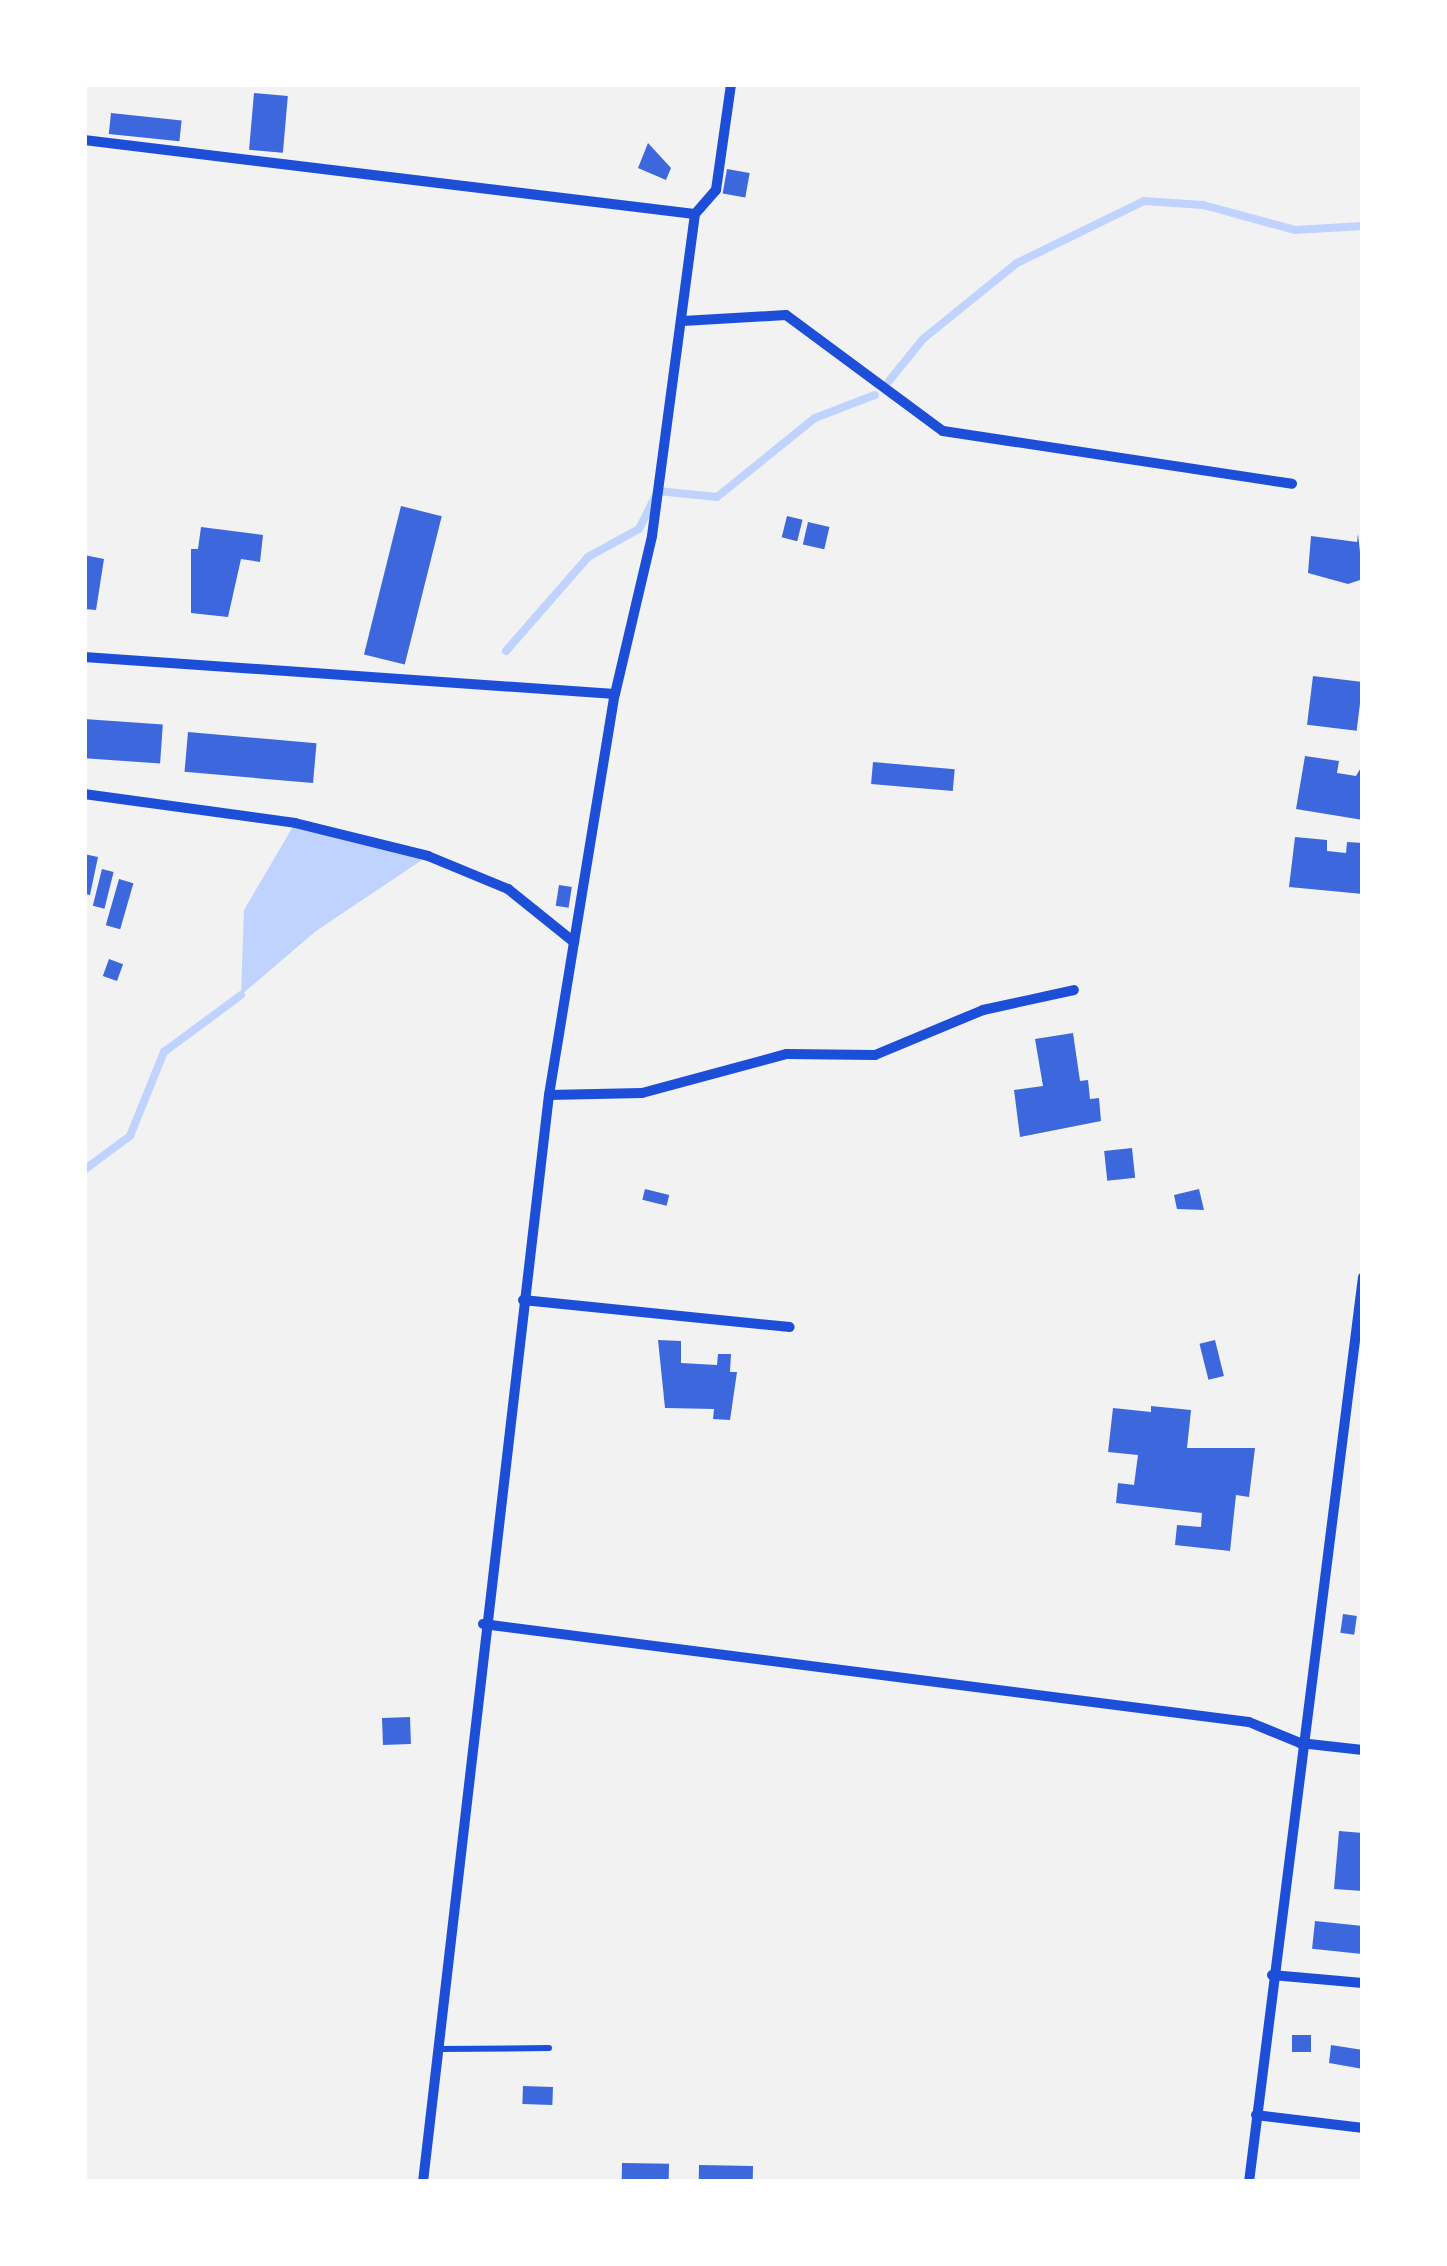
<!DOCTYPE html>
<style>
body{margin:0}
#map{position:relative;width:1447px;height:2266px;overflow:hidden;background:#f2f2f2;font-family:"Noto Sans",sans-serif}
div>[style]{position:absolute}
.water>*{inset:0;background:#bfd3fe}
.stream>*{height:8px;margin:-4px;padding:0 4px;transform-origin:4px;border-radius:4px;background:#bfd3fe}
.building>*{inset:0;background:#3d67dc;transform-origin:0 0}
.service>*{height:6px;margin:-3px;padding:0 3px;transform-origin:3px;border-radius:3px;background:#1d4ed8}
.minor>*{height:10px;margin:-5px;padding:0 5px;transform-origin:5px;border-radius:5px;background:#1d4ed8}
span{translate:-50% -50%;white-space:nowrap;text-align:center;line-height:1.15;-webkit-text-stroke:10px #fff;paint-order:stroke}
.frame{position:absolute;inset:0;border:87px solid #fff;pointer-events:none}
</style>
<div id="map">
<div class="water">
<i style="clip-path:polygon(295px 823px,428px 856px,316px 931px,241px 995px,244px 910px)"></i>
</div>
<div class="stream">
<i style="left:889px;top:381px;width:54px;rotate:-51deg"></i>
<i style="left:923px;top:339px;width:121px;rotate:-39deg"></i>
<i style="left:1017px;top:263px;width:141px;rotate:-26deg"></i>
<i style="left:1144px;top:201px;width:59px;rotate:3.9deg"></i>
<i style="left:1203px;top:205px;width:95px;rotate:15.2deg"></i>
<i style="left:1295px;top:230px;width:68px;rotate:-3.4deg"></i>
<i style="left:506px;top:651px;width:125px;rotate:-48.9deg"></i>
<i style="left:588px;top:557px;width:58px;rotate:-28.8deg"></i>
<i style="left:639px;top:529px;width:42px;rotate:-63.4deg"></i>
<i style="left:658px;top:491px;width:59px;rotate:5.8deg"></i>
<i style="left:717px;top:497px;width:126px;rotate:-38.9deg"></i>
<i style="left:815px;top:418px;width:64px;rotate:-21deg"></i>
<i style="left:84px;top:1170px;width:57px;rotate:-36.5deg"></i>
<i style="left:130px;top:1136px;width:91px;rotate:-68deg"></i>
<i style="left:164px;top:1052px;width:96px;rotate:-36.5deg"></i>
</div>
<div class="building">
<i style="left:254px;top:93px;width:34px;height:57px;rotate:5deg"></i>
<i style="left:111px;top:113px;width:71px;height:21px;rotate:6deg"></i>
<i style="clip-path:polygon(648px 143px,671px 168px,666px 180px,638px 168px)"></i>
<i style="left:727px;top:169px;width:23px;height:25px;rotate:10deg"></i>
<i style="left:401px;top:506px;width:42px;height:153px;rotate:14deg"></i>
<i style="left:787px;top:516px;width:16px;height:22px;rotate:14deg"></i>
<i style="left:808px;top:522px;width:22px;height:23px;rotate:13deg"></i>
<i style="clip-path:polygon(201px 527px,263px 535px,260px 562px,241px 559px,228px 617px,191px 613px,191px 549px,198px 549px)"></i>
<i style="clip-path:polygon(1358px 534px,1363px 579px,1348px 584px,1308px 573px,1311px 536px,1357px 542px)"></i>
<i style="clip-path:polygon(84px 555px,104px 559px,96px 610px,84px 609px)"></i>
<i style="left:1313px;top:676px;width:50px;height:49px;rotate:7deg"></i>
<i style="left:84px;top:719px;width:79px;height:39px;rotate:4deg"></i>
<i style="left:188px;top:732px;width:129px;height:40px;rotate:5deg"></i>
<i style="clip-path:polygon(1305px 756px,1339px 761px,1337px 773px,1356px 776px,1363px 764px,1363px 820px,1296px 809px)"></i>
<i style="left:873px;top:762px;width:82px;height:22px;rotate:5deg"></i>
<i style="clip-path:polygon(1295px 837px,1327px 840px,1327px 851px,1346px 853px,1347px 842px,1363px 843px,1363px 894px,1289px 887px)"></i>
<i style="clip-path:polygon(84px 854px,98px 857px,90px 895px,84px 894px)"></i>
<i style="left:102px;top:869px;width:12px;height:38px;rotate:14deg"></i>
<i style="left:119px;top:879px;width:15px;height:48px;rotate:16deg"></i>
<i style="left:559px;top:885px;width:13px;height:21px;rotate:9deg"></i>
<i style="left:109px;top:959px;width:15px;height:18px;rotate:20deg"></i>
<i style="clip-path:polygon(1073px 1033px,1080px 1081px,1088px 1080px,1090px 1099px,1099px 1098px,1101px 1121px,1020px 1137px,1014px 1090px,1043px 1086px,1035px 1039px)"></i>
<i style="left:1132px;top:1148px;width:30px;height:28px;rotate:84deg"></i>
<i style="left:645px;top:1189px;width:25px;height:11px;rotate:14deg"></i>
<i style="clip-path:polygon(1199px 1189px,1204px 1210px,1177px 1209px,1174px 1195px)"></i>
<i style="clip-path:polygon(658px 1340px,681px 1341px,681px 1363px,717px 1365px,718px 1354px,731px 1354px,730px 1372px,737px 1372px,730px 1420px,713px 1419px,714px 1409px,665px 1408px)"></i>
<i style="left:1215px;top:1340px;width:37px;height:16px;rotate:76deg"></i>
<i style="clip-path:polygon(1151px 1406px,1191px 1410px,1187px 1448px,1255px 1448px,1249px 1497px,1236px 1495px,1230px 1551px,1175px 1545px,1177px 1525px,1201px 1527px,1202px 1513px,1116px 1503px,1118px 1483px,1134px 1485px,1138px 1455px,1108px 1452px,1113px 1408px,1151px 1412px)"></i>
<i style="left:1343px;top:1614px;width:14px;height:19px;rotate:8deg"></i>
<i style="left:410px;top:1717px;width:27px;height:28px;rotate:88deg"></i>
<i style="clip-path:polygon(1339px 1831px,1363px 1833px,1363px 1891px,1334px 1889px)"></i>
<i style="left:1315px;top:1921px;width:48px;height:28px;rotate:6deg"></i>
<i style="left:1292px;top:2035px;width:19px;height:17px"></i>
<i style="clip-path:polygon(1331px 2045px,1363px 2050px,1363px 2069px,1329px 2063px)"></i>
<i style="left:523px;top:2086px;width:30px;height:18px;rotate:2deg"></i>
<i style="left:622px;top:2163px;width:47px;height:19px;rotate:1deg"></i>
<i style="left:699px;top:2165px;width:54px;height:17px;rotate:1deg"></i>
</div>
<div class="service">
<i style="left:439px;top:2049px;width:110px;rotate:-0.5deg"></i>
</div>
<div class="minor">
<i style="left:84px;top:140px;width:615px;rotate:6.91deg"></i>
<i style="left:683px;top:321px;width:103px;rotate:-3.3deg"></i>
<i style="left:786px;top:315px;width:195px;rotate:36.5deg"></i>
<i style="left:943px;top:431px;width:353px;rotate:8.6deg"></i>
<i style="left:84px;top:657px;width:532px;rotate:3.99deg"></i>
<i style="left:84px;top:794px;width:213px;rotate:7.8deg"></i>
<i style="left:295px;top:823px;width:137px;rotate:13.9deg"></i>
<i style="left:428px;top:856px;width:87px;rotate:22.4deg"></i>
<i style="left:508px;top:889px;width:85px;rotate:38.8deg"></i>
<i style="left:549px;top:1095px;width:93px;rotate:-1.2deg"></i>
<i style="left:642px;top:1093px;width:150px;rotate:-15.1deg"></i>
<i style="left:787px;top:1054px;width:88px;rotate:0.7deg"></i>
<i style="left:875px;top:1055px;width:117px;rotate:-22.6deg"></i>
<i style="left:983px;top:1010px;width:93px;rotate:-12.4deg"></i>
<i style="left:523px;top:1300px;width:268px;rotate:5.8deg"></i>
<i style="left:483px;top:1624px;width:772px;rotate:7.29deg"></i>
<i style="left:1249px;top:1722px;width:55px;rotate:22.4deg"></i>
<i style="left:1300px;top:1743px;width:63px;rotate:6.3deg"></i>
<i style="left:1272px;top:1975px;width:91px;rotate:5deg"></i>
<i style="left:1256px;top:2115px;width:108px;rotate:6.9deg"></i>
<i style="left:423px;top:2182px;width:1094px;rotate:-83.39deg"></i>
<i style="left:549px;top:1095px;width:406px;rotate:-80.7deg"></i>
<i style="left:615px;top:694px;width:162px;rotate:-76.8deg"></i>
<i style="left:652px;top:536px;width:325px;rotate:-82.4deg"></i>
<i style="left:695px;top:214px;width:32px;rotate:-49deg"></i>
<i style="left:716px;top:190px;width:107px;rotate:-81.9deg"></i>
<i style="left:1249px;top:2182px;width:912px;rotate:-82.82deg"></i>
</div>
<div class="frame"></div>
</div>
